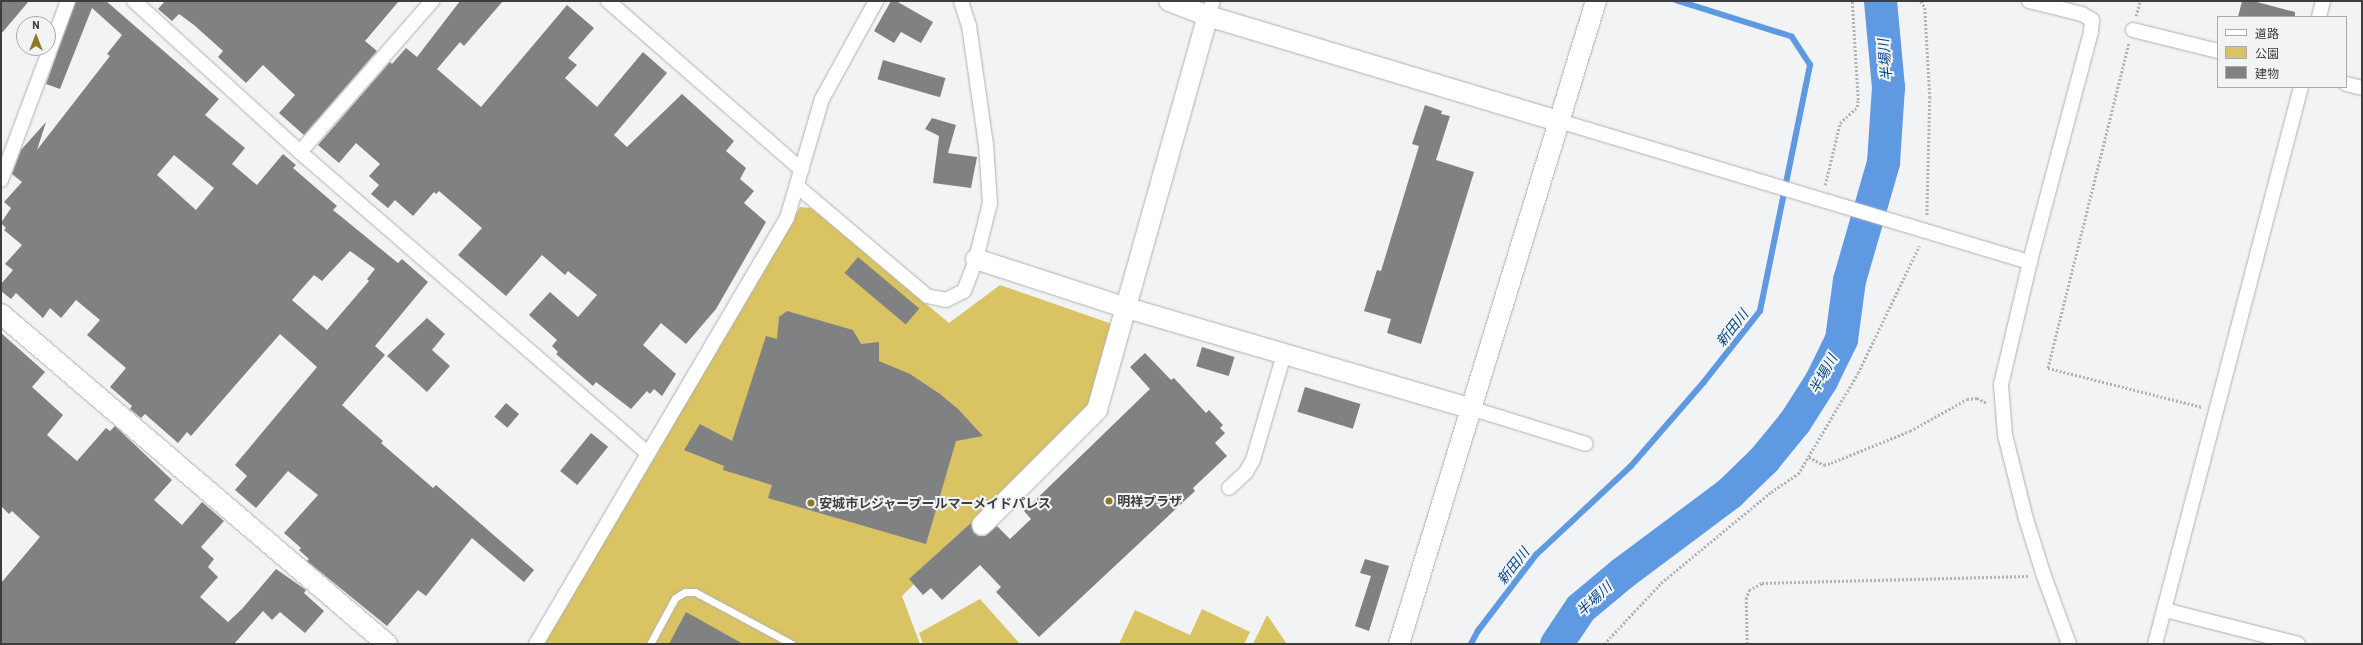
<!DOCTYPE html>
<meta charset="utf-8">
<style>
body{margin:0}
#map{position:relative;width:2363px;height:645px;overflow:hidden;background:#f1f3f5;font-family:Barlow,"Noto Sans JP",sans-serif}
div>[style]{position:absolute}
.green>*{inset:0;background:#dac363}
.stream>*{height:5.5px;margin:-2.75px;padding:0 2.75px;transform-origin:2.75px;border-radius:2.75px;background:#5f99e2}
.river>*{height:33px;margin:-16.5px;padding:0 16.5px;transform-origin:16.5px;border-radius:16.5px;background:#5f99e2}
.building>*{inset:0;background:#7f8183;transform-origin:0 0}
.path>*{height:2.5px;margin-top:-1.25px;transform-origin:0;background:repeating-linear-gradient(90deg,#b1b2b4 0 2px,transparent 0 4px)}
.roads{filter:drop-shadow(0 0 1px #afb1b4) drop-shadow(0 0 1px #afb1b4)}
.lane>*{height:7px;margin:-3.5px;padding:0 3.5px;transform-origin:3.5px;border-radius:3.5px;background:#fff}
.street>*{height:14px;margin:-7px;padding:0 7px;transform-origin:7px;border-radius:7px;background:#fff}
.secondary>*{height:20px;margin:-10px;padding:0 10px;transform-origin:10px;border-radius:10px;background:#fff}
.dots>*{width:11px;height:11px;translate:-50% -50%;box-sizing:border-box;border:2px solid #f1f3f5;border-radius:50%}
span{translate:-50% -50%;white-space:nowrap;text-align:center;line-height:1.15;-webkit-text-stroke:4px #f1f3f5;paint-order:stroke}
.poi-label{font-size:13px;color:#3c3d3e;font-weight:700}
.left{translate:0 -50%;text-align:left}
.water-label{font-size:14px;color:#074788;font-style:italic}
.frame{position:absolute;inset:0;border:2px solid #3c3d3e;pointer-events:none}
.legend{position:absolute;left:2217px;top:16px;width:130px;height:72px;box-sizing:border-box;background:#f1f3f5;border:1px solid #a9aaac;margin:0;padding:5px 7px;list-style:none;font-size:12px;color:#3c3d3e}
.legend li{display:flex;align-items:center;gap:8px;height:20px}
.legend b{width:20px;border:1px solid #a9aaac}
.north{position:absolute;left:16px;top:16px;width:40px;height:40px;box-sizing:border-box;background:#f1f3f5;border:1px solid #a9aaac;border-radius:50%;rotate:0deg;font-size:11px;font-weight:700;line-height:16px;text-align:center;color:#3c3d3e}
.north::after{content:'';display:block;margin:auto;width:14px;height:18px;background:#8d791e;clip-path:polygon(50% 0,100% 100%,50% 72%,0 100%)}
</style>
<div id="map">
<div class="green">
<i style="clip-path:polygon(800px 207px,811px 208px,949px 323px,1000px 285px,1112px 324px,1088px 410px,902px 596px,920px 644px,544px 644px)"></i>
<i style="clip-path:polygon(980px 599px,1020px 644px,923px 644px,919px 633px)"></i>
<i style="clip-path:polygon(1202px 609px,1250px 632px,1244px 644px,1119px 644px,1135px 610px,1190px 635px)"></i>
<i style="clip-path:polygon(1267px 615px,1287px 644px,1253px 644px)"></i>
</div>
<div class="stream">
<i style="left:1471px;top:644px;width:15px;rotate:-62deg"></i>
<i style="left:1478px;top:631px;width:96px;rotate:-52.7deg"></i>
<i style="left:1536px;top:555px;width:130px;rotate:-43.1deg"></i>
<i style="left:1631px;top:466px;width:111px;rotate:-49deg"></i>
<i style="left:1704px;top:382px;width:90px;rotate:-51.7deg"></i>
<i style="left:1760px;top:311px;width:251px;rotate:-78.5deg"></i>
<i style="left:1810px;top:65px;width:33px;rotate:-123deg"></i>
<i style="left:1792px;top:37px;width:121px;rotate:-162.6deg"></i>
</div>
<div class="river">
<i style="left:1556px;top:644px;width:43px;rotate:-56.3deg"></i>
<i style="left:1580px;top:608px;width:55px;rotate:-39.8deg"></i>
<i style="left:1622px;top:573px;width:134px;rotate:-36.8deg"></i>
<i style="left:1729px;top:493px;width:49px;rotate:-44.2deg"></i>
<i style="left:1764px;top:459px;width:49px;rotate:-50.8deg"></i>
<i style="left:1795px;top:421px;width:49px;rotate:-57.6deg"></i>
<i style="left:1821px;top:380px;width:46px;rotate:-64deg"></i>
<i style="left:1841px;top:339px;width:60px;rotate:-82.3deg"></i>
<i style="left:1849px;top:280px;width:123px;rotate:-73.9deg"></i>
<i style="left:1883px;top:162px;width:75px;rotate:-86.2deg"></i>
<i style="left:1888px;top:87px;width:86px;rotate:-95.3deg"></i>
</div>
<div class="building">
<i style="clip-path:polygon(1px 1px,29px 1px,1px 34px)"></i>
<i style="clip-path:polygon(evenodd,76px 1px,106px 1px,219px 99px,205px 115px,245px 148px,232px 164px,257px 185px,283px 154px,296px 165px,293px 168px,337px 206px,333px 210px,398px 263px,402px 259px,428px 282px,375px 346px,385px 355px,342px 405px,383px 441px,381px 443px,433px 488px,436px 485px,534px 570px,524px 582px,472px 538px,426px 596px,418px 590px,387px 626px,307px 561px,309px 559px,299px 550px,301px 548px,284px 533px,318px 495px,288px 471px,256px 508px,235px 490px,247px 476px,235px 465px,317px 367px,280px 334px,191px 436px,187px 432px,178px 443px,145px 414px,141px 418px,130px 409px,132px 406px,110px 387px,126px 368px,87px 335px,100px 320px,76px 300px,61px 318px,50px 308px,43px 318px,16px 293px,11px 299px,1px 291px,1px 284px,13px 270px,5px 264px,22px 245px,4px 230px,6px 228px,1px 223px,11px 208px,4px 202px,22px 182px,12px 174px,21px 150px,46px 122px,37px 150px,110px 56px,107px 54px,122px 35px,92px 8px,60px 89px,46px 84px,76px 1px,174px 155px,214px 188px,196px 210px,157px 175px,174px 155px,76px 1px,350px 251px,375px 269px,367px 279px,369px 281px,327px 330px,292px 300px,314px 275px,322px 281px,350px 251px)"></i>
<i style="clip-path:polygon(165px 1px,399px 1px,365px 41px,377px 51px,304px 135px,279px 113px,295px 95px,263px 65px,246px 83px,218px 57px,223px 51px,194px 25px,179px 14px,172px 21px,158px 9px)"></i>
<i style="clip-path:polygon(460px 1px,503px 1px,464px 46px,460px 42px,437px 69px,481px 107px,567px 5px,594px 28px,568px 58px,577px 65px,565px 78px,597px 107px,643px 52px,667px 73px,614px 135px,627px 147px,682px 94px,734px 141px,726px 151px,746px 168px,740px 179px,754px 191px,744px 203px,766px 222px,716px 309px,686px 344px,661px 323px,643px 345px,676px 374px,662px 396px,654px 389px,650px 394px,647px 391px,631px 409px,596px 382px,593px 386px,556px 354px,558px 352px,552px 346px,557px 340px,529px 315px,550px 292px,578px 317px,597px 295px,568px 271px,565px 275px,542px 255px,506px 296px,458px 255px,482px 228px,439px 191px,436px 194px,434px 192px,413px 216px,395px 200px,388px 208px,371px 194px,379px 185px,369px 176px,380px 164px,356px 143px,339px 163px,318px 145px,390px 62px,392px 64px,406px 48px,417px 57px)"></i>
<i style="clip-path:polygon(891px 1px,896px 1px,933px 22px,921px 43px,901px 32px,894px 43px,874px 31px)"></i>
<i style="clip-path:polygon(2242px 1px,2253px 1px,2295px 12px,2295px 17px,2238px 17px)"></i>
<i style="left:883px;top:60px;width:65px;height:20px;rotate:16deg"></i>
<i style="clip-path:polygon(1425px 105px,1442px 111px,1441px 114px,1450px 116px,1436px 160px,1474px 172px,1421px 344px,1387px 333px,1391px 319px,1364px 311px,1377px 270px,1381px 271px,1419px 146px,1412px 144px)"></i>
<i style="clip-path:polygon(932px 118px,956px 125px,948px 153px,977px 157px,971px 188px,933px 183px,939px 136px,925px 129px)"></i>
<i style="left:858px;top:257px;width:80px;height:21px;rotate:40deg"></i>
<i style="clip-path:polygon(787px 311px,853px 330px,861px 344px,879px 342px,879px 361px,910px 374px,940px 394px,958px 409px,983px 436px,956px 441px,926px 544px,768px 498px,772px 485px,723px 470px,724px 466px,684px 450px,700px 424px,732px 441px,766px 336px,777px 339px,779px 317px)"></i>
<i style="clip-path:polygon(427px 318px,445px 334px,432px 350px,450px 366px,427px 392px,387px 356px)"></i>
<i style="clip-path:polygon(1px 333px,45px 372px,32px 387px,63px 415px,47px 435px,77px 461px,106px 428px,110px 431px,115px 426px,172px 480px,154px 500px,182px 525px,202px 502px,224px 521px,201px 547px,214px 559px,208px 567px,218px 577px,200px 597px,228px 622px,242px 609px,276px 569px,306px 590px,304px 593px,324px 611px,305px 633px,280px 612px,272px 620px,263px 611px,234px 644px,1px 644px,1px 583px,40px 537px,12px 511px,9px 514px,1px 506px)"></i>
<i style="left:1202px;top:347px;width:34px;height:20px;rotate:17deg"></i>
<i style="clip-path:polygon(1145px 353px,1171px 380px,1174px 378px,1206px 413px,1209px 410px,1223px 425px,1220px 428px,1225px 433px,1215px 443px,1227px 456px,1193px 488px,1195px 491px,1039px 637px,996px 592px,1001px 587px,980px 565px,942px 600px,931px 588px,923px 595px,909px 579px,971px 523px,974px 533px,979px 536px,985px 536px,997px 526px,1010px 539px,1031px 519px,1024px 511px,1150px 389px,1130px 367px)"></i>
<i style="left:1305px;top:387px;width:58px;height:26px;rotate:17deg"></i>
<i style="left:506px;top:403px;width:17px;height:18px;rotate:40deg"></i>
<i style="left:591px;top:433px;width:22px;height:49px;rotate:39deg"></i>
<i style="clip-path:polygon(1365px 559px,1389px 566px,1369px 631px,1355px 626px,1371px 576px,1360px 573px)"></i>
<i style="clip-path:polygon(686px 612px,743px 644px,669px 644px)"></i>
</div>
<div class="path">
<i style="left:1921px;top:1px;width:8px;rotate:60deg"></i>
<i style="left:1925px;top:8px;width:89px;rotate:86.8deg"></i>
<i style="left:1930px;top:97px;width:119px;rotate:91.4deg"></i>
<i style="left:2136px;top:16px;width:16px;rotate:-75deg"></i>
<i style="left:2129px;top:44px;width:334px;rotate:104deg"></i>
<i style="left:2048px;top:368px;width:159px;rotate:14.2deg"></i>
<i style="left:1825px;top:185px;width:64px;rotate:-76.4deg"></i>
<i style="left:1840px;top:123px;width:23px;rotate:-43deg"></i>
<i style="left:1857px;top:107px;width:7px;rotate:-82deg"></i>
<i style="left:1858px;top:100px;width:99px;rotate:-93.5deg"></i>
<i style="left:1809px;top:457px;width:17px;rotate:28deg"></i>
<i style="left:1824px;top:465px;width:7px;rotate:-16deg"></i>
<i style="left:1831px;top:463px;width:85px;rotate:-22.1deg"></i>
<i style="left:1910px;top:431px;width:65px;rotate:-29.3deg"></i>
<i style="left:1967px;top:399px;width:10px;rotate:-6deg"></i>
<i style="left:1977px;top:398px;width:11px;rotate:27deg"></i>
<i style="left:1604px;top:644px;width:83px;rotate:-46.9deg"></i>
<i style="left:1661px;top:583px;width:143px;rotate:-39.6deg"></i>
<i style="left:1771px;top:492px;width:32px;rotate:-34deg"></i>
<i style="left:1798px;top:474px;width:117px;rotate:-59.3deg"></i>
<i style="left:1858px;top:373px;width:141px;rotate:-64.3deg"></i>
<i style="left:1747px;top:644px;width:45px;rotate:-91.3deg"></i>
<i style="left:1746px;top:599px;width:9px;rotate:-72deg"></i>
<i style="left:1749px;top:590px;width:15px;rotate:-28deg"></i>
<i style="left:1762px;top:583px;width:266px;rotate:-1.5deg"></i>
</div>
<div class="roads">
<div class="lane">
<i style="left:650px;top:644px;width:52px;rotate:-61.5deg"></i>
<i style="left:675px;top:598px;width:12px;rotate:-31deg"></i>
<i style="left:685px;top:592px;width:10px"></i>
<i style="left:695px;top:592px;width:110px;rotate:28.2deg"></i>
</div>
<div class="street">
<i style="left:134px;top:1px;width:224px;rotate:42.3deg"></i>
<i style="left:300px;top:152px;width:460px;rotate:40.9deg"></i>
<i style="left:608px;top:1px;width:257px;rotate:41.1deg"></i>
<i style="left:2029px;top:1px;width:55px;rotate:13.8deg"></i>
<i style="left:2082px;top:14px;width:12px;rotate:31deg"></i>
<i style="left:2092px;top:20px;width:12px;rotate:95deg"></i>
<i style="left:2091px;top:32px;width:238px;rotate:104.9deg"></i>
<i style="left:2030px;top:262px;width:126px;rotate:103.3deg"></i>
<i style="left:2001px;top:385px;width:50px;rotate:85.4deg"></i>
<i style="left:2005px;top:435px;width:87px;rotate:76deg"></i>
<i style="left:2026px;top:519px;width:60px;rotate:72.5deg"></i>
<i style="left:2044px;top:576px;width:72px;rotate:69.8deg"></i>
<i style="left:1208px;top:16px;width:16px;rotate:-72deg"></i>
<i style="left:2319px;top:17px;width:16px;rotate:-76deg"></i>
<i style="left:2133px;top:30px;width:88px;rotate:13.9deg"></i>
<i style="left:2346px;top:84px;width:16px;rotate:14deg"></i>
<i style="left:1559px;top:121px;width:492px;rotate:16.7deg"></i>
<i style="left:300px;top:152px;width:201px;rotate:-48.8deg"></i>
<i style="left:1px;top:180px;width:191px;rotate:-69.5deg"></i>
<i style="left:797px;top:186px;width:170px;rotate:40.2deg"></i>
<i style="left:927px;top:296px;width:19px;rotate:12deg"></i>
<i style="left:946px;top:300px;width:20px;rotate:-27deg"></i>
<i style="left:964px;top:291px;width:34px;rotate:-69deg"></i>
<i style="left:976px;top:259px;width:58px;rotate:-76deg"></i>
<i style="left:990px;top:203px;width:58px;rotate:-93.9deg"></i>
<i style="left:986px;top:145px;width:120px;rotate:-98.1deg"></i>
<i style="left:969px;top:26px;width:26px;rotate:-108deg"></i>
<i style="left:1470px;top:408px;width:121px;rotate:17.2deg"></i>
<i style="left:1229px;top:488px;width:23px;rotate:-43deg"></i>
<i style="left:1246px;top:472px;width:14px;rotate:-60deg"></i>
<i style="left:1253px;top:460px;width:110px;rotate:-73.7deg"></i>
<i style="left:2165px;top:610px;width:137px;rotate:14.3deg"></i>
<i style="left:536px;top:644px;width:494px;rotate:-59.5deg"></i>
<i style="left:787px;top:218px;width:124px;rotate:-73.6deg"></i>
<i style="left:822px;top:99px;width:112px;rotate:-61.1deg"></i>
<i style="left:2155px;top:644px;width:576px;rotate:-75.31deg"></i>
</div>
<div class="secondary">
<i style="left:1169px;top:1px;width:42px;rotate:21deg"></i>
<i style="left:1208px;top:16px;width:366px;rotate:16.7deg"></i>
<i style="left:976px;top:259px;width:159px;rotate:18deg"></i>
<i style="left:1127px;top:308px;width:357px;rotate:16.3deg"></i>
<i style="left:1px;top:314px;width:508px;rotate:40.53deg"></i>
<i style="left:982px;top:525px;width:163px;rotate:-45deg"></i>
<i style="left:1097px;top:410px;width:409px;rotate:-74.3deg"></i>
<i style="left:1399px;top:644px;width:673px;rotate:-72.97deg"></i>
</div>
</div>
<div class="dots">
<i style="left:1109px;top:501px;background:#8d791e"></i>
<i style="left:811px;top:503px;background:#8d791e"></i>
</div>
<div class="poi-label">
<span class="left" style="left:1117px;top:501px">明祥プラザ</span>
<span class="left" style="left:819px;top:503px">安城市レジャープールマーメイドパレス</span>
</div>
<div class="water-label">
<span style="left:1885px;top:60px;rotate:-95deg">半場川</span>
<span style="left:1732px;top:328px;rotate:-52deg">新田川</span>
<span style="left:1823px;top:374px;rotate:-61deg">半場川</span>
<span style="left:1513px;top:566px;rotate:-52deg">新田川</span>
<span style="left:1594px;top:599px;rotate:-43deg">半場川</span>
</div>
<div class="frame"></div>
<ul class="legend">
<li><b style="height:5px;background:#fff"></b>道路</li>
<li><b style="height:11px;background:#dac363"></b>公園</li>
<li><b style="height:11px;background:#7f8183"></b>建物</li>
</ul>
<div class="north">N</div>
</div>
